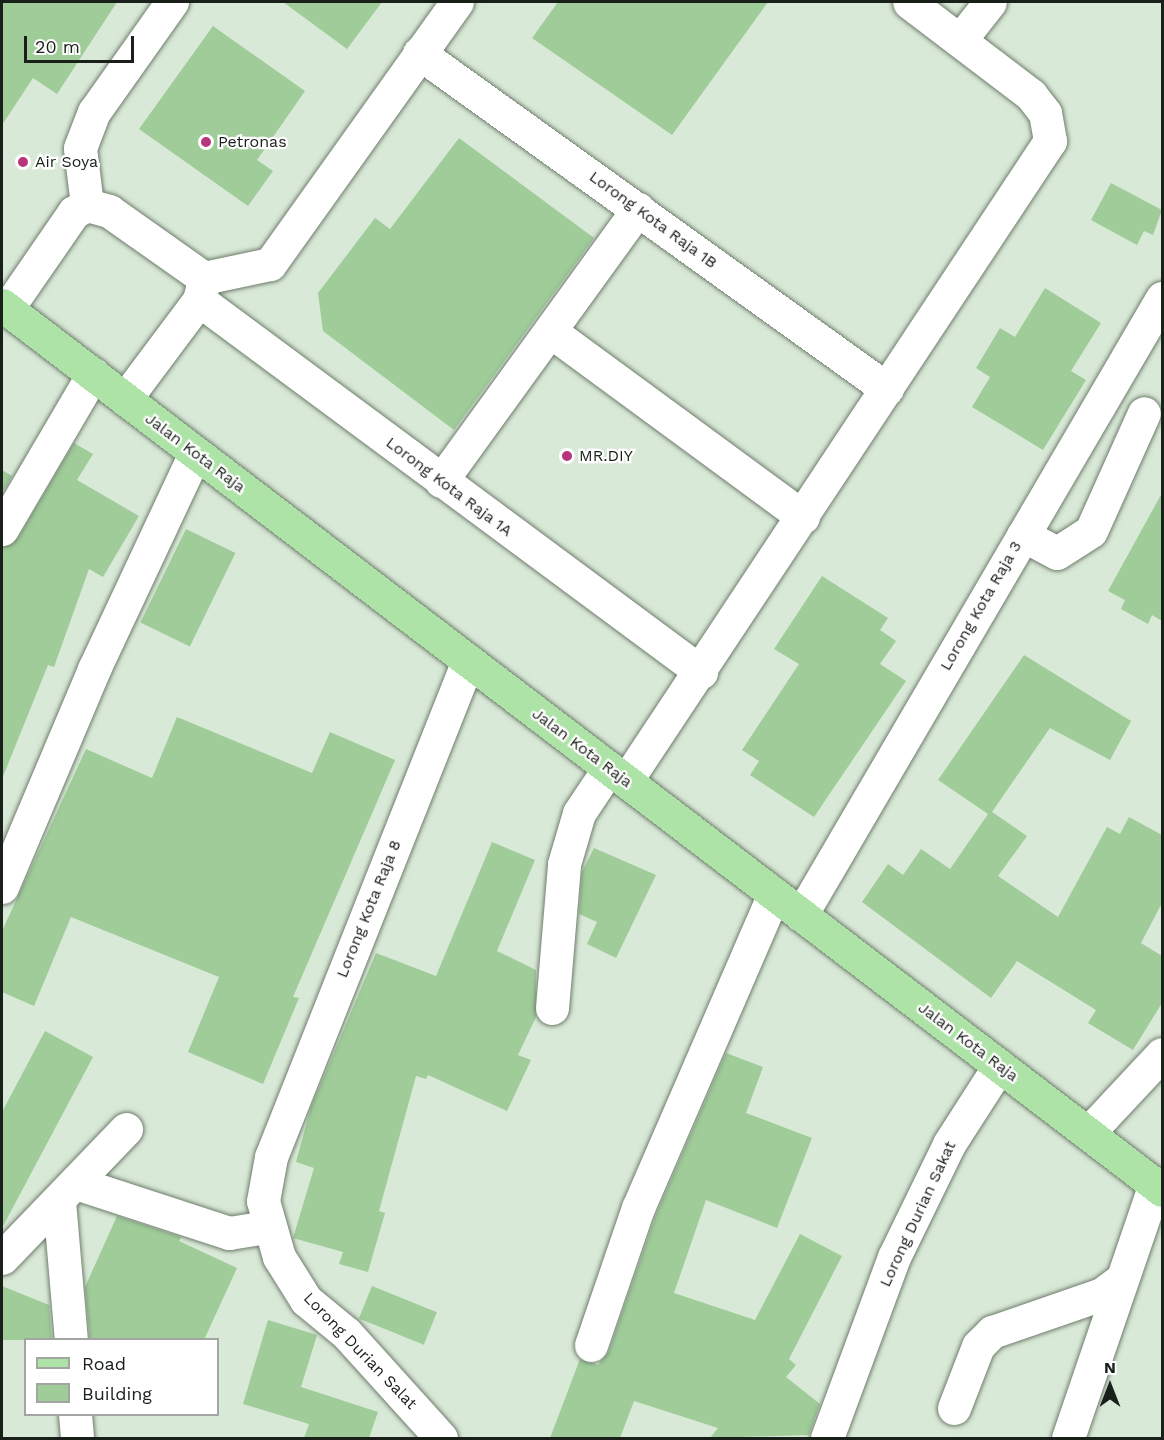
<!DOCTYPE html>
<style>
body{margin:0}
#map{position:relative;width:1164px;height:1440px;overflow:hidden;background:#d9e9d7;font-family:"Work Sans",sans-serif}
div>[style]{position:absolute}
.building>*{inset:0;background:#9fcc99;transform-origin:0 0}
.roads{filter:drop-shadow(0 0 2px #6f7d6d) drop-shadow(0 0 2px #6f7d6d)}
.minor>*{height:33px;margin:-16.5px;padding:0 16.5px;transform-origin:16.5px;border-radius:16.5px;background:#fff}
.major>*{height:33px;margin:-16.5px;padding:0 16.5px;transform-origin:16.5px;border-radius:16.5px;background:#ade3a6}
.dots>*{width:16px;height:16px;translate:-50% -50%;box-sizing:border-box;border:3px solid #fff;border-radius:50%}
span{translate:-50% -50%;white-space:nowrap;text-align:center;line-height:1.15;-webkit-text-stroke:4.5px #fff;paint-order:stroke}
.poi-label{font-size:16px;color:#191f19}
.left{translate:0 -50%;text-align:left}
.street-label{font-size:16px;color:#191f19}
.frame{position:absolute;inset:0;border:3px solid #191f19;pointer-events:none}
.legend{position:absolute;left:24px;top:1338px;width:195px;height:78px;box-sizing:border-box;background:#fff;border:2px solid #a3a5a3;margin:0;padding:8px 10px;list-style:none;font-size:18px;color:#191f19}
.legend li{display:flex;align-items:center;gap:12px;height:30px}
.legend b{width:30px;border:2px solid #a3a5a3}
.north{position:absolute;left:1080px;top:1356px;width:60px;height:60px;-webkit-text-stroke:4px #fff;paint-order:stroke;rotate:0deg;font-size:16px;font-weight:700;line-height:24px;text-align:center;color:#191f19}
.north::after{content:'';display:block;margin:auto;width:21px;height:27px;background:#191f19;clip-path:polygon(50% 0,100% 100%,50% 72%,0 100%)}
.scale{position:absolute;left:24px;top:36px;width:110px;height:27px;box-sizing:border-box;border:3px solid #191f19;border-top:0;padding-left:8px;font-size:18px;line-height:21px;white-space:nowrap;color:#191f19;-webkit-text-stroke:4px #fff;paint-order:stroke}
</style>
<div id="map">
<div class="building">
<i style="clip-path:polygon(2px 2px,117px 2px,57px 94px,33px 78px,2px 125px)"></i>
<i style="clip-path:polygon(283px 2px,382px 2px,347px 49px)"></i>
<i style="clip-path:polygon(558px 2px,768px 2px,672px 135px,532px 38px)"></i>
<i style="clip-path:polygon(213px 26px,305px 91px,257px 160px,273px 171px,248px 206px,139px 129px)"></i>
<i style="clip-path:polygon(459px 138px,594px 238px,454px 430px,323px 331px,318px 293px,375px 218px,390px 229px)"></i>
<i style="clip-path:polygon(1111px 183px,1162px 210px,1153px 235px,1144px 231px,1137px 245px,1091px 220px)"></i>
<i style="clip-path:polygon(1045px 288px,1101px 323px,1071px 371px,1086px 380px,1043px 450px,972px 407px,990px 377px,976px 368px,1000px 328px,1015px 337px)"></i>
<i style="clip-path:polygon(74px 443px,93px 454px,77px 480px,139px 516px,103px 577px,89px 569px,54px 667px,48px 665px,2px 779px,2px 548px,18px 538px)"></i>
<i style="clip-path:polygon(2px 470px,12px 476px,2px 493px)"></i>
<i style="clip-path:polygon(1162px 493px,1162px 621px,1152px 615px,1148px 624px,1121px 609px,1125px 600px,1108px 591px)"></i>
<i style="left:186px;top:529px;width:55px;height:104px;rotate:26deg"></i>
<i style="clip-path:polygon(822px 576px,888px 618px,880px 630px,896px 641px,880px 664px,906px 681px,814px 817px,750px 775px,759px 761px,742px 750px,799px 664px,774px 649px)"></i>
<i style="clip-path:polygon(1024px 655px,1131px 721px,1110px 760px,1050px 728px,992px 812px,1027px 836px,998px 876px,1058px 917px,1107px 827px,1120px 834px,1129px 817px,1162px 835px,1162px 903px,1141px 943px,1162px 956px,1162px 1003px,1133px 1050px,1088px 1023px,1096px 1010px,1017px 961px,991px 998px,862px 902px,888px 864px,903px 875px,921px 849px,950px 869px,988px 814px,938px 780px)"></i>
<i style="clip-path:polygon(177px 717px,312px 773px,330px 732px,395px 760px,293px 997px,299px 998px,263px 1084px,188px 1052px,219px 977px,71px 917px,34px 1006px,2px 992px,2px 931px,86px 749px,152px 778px)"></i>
<i style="clip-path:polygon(492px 842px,535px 860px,497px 951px,536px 970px,536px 1017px,518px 1055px,531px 1060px,507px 1111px,428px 1075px,426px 1079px,416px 1076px,379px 1211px,385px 1213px,368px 1272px,339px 1264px,343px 1252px,293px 1238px,314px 1168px,296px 1162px,311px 1107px,376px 953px,436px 976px)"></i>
<i style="clip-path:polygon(594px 848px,656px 875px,616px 958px,587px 944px,597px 922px,579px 914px,582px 872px)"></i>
<i style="clip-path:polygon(45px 1031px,93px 1057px,2px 1228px,2px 1112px)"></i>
<i style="clip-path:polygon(726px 1053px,763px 1067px,746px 1113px,812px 1138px,777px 1228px,706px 1200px,674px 1293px,755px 1320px,800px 1234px,842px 1256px,789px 1359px,796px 1365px,786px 1377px,820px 1404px,809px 1435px,710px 1438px,718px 1428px,634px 1401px,620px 1438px,550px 1438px,580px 1359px,598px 1365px,609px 1351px,656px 1215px)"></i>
<i style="clip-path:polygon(117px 1216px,181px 1237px,179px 1241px,237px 1268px,204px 1340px,90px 1340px,85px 1287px)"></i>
<i style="clip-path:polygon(2px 1286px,49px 1305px,52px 1340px,2px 1340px)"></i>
<i style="left:372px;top:1286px;width:70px;height:35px;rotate:22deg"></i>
<i style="clip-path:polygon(268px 1320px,317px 1335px,301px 1387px,378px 1412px,369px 1438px,304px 1438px,309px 1424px,243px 1404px)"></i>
</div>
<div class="roads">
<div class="minor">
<i style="left:960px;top:40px;width:48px;rotate:-51.7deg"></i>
<i style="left:419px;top:53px;width:576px;rotate:35.68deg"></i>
<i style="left:87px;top:205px;width:57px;rotate:-97deg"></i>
<i style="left:80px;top:148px;width:39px;rotate:-69deg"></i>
<i style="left:94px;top:112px;width:135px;rotate:-54.7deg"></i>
<i style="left:204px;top:278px;width:67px;rotate:-12deg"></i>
<i style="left:270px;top:264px;width:322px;rotate:-54.5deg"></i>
<i style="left:199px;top:300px;width:625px;rotate:36.54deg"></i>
<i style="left:7px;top:309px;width:118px;rotate:-55.4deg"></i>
<i style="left:74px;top:212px;width:15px;rotate:-28deg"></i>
<i style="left:87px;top:205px;width:23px;rotate:15deg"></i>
<i style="left:109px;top:211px;width:116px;rotate:35.2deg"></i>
<i style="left:550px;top:331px;width:314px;rotate:36.3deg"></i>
<i style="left:125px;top:399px;width:124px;rotate:-53.2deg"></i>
<i style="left:199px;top:300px;width:21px;rotate:-76deg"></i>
<i style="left:441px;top:481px;width:336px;rotate:-54.1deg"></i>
<i style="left:2px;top:529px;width:180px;rotate:-59.6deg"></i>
<i style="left:1023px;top:535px;width:38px;rotate:28deg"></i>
<i style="left:1057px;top:553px;width:40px;rotate:-32.9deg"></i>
<i style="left:1091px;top:531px;width:129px;rotate:-65.8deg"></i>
<i style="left:626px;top:781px;width:768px;rotate:-56.48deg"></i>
<i style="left:1050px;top:141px;width:28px;rotate:-100deg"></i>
<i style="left:1045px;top:113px;width:23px;rotate:-128deg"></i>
<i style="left:1031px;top:95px;width:153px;rotate:-142.7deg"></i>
<i style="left:2px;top:887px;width:237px;rotate:-67.1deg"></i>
<i style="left:94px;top:669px;width:238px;rotate:-64.9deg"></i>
<i style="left:801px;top:915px;width:715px;rotate:-59.67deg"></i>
<i style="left:552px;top:1008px;width:144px;rotate:-85.2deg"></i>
<i style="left:564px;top:864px;width:53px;rotate:-73.6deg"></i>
<i style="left:579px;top:813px;width:54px;rotate:-56.3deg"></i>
<i style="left:1088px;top:1133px;width:108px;rotate:-46.9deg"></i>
<i style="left:76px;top:1183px;width:161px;rotate:18.1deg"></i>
<i style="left:229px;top:1233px;width:38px;rotate:-9deg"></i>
<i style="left:59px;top:1201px;width:140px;rotate:85.1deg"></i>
<i style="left:2px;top:1258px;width:179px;rotate:-46.1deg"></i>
<i style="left:591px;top:1345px;width:145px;rotate:-71.1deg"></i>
<i style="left:638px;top:1208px;width:342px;rotate:-66.6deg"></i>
<i style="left:954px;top:1408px;width:66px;rotate:-68.8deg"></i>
<i style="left:978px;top:1346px;width:20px;rotate:-45deg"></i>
<i style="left:992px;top:1332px;width:116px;rotate:-19.1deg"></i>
<i style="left:1102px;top:1294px;width:21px;rotate:-37deg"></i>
<i style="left:75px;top:1414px;width:24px;rotate:85deg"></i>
<i style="left:441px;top:1438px;width:142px;rotate:-132.1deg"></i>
<i style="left:346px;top:1333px;width:52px;rotate:-140.5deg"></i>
<i style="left:306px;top:1300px;width:51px;rotate:-122.1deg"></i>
<i style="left:279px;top:1257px;width:58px;rotate:-105.9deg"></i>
<i style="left:263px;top:1201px;width:45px;rotate:-79.7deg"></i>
<i style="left:271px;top:1157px;width:534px;rotate:-68.34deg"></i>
<i style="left:827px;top:1438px;width:193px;rotate:-69.7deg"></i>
<i style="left:894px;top:1257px;width:126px;rotate:-64deg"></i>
<i style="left:949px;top:1144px;width:93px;rotate:-57.3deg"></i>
<i style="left:1068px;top:1438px;width:268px;rotate:-71.1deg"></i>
</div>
<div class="major">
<i style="left:2px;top:305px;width:1459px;rotate:37.34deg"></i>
</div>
</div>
<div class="dots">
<i style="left:206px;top:142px;background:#b8357c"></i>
<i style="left:23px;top:162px;background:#b8357c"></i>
<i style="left:567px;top:456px;background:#b8357c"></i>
</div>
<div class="poi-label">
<span class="left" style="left:218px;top:142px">Petronas</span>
<span class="left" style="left:35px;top:162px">Air Soya</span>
<span class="left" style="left:579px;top:456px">MR.DIY</span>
</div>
<div class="street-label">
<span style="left:653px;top:220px;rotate:36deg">Lorong Kota Raja 1B</span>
<span style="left:195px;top:453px;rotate:37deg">Jalan Kota Raja</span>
<span style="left:449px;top:487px;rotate:37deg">Lorong Kota Raja 1A</span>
<span style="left:981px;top:606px;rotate:-60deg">Lorong Kota Raja 3</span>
<span style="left:582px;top:748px;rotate:37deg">Jalan Kota Raja</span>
<span style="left:369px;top:909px;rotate:-68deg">Lorong Kota Raja 8</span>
<span style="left:968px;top:1042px;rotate:37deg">Jalan Kota Raja</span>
<span style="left:918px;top:1214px;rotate:-65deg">Lorong Durian Sakat</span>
<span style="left:360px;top:1351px;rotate:46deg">Lorong Durian Salat</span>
</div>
<div class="frame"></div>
<ul class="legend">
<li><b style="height:8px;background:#ade3a6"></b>Road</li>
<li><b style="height:16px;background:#9fcc99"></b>Building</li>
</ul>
<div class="north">N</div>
<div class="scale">20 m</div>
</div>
